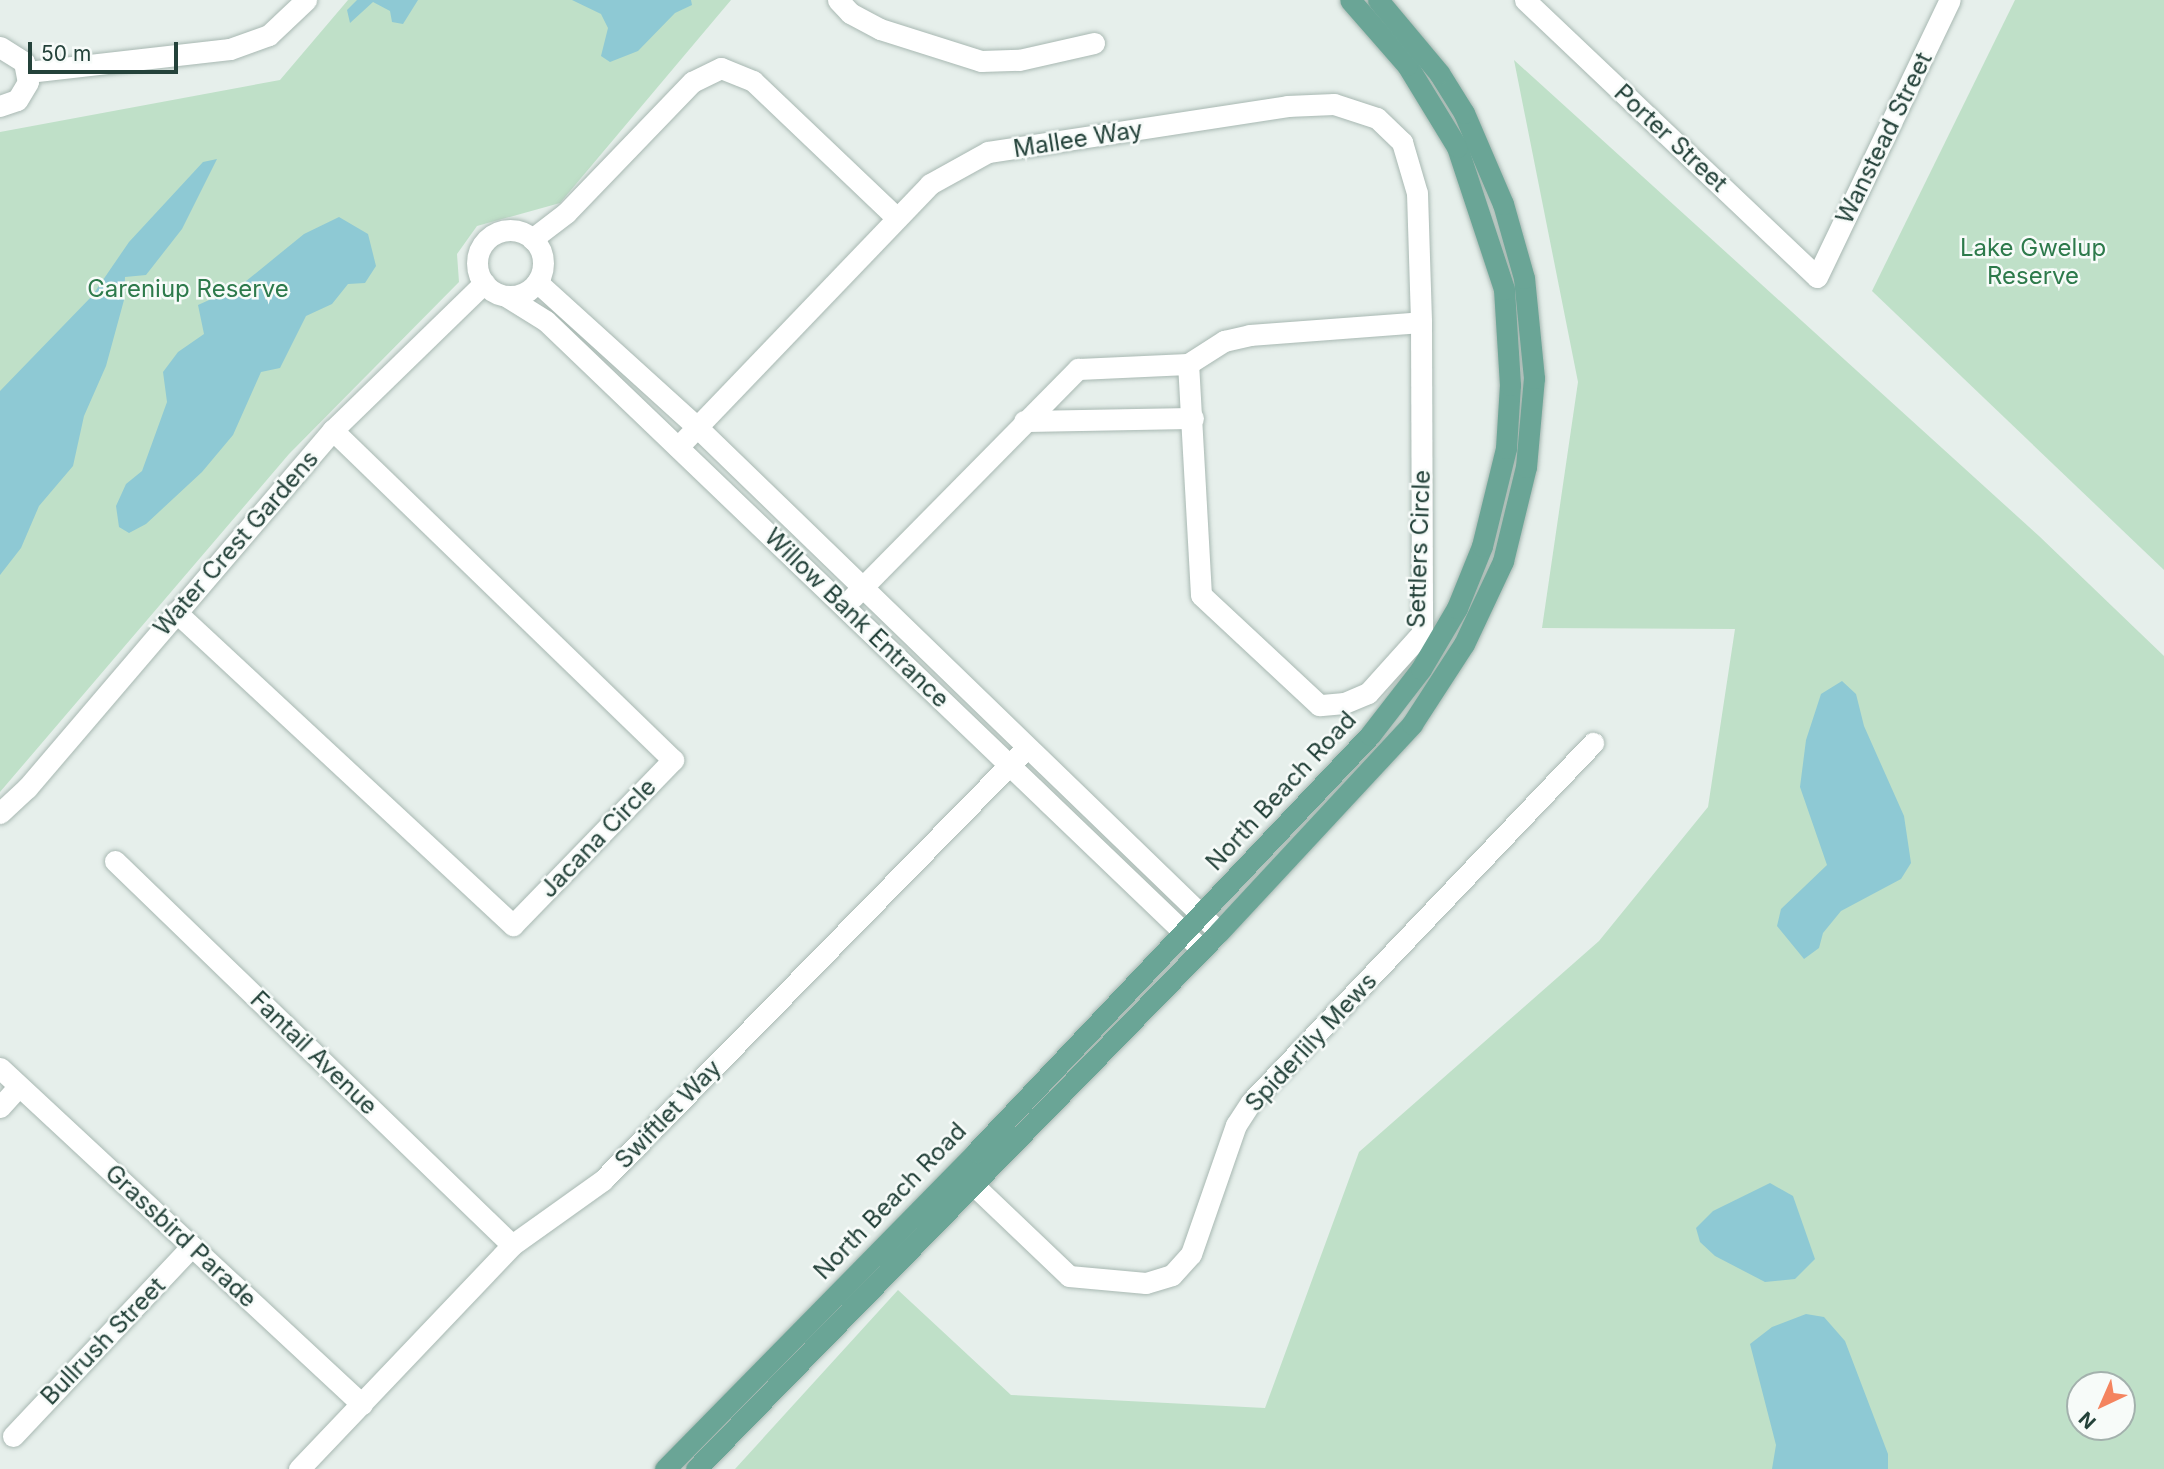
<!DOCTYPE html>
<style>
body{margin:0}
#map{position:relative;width:2164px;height:1469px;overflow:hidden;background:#e6efeb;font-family:Inter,sans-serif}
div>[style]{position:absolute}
.green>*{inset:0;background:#bfe0c8}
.water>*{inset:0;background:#8ec9d4}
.roads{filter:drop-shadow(0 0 2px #a8b8b2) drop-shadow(0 0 2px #a8b8b2)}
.minor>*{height:21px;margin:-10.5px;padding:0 10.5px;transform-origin:10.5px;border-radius:10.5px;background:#fff}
.minor>.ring{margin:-10.5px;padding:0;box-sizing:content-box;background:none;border:21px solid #fff;border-radius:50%}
.major>*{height:21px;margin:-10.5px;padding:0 10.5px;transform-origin:10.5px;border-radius:10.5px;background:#6aa596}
span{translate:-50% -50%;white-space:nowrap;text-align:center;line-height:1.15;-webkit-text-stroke:5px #f7fbf9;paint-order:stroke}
.street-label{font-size:24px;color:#24423a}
.park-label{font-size:24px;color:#2d7a4b}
.north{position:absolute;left:2066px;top:1371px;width:70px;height:70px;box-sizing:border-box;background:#f7fbf9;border:2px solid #a3b1ad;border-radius:50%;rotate:224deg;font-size:19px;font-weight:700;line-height:28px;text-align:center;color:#24423a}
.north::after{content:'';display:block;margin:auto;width:24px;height:32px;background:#f4845f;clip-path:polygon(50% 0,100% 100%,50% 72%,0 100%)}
.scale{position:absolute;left:28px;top:42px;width:150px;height:32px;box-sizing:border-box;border:4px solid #24423a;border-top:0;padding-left:9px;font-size:21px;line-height:24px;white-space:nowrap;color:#24423a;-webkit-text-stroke:5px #f7fbf9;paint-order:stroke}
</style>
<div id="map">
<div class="green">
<i style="clip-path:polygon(348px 0,731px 0,560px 203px,477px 226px,457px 254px,459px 282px,289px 454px,0 792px,0 132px,280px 80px)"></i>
<i style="clip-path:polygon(2015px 0,2164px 0,2164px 570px,1872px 291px)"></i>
<i style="clip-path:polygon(evenodd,1514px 60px,2039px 536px,2164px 656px,2164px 1469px,735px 1469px,898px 1290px,1011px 1395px,1265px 1408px,1359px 1152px,1599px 941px,1708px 807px,1735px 629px,1542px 628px,1578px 382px,1514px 60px,2080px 1385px,2122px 1385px,2122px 1427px,2080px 1427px,2080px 1385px)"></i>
</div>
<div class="water">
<i style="clip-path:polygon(357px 0,418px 0,403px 24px,392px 22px,390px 11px,373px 2px,350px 23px,347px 10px)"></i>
<i style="clip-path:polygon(572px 0,691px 0,692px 5px,675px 13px,638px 51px,610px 62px,601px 56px,608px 28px,601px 14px)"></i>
<i style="clip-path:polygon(217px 159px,182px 229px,146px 275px,125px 277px,124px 300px,106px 366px,84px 416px,73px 466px,39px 506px,21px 548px,0 575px,0 391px,92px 296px,129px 242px,203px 162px)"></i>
<i style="clip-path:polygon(339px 217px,368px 234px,376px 266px,365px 283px,348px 284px,332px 304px,306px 316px,280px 368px,261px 372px,233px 435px,202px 472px,146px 524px,129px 533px,119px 527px,116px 506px,126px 484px,142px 471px,167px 402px,163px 372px,178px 352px,204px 334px,198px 305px,240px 286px,304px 234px)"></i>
<i style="clip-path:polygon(1842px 681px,1856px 694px,1864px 726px,1904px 816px,1911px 863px,1901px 879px,1841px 911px,1823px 933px,1819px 948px,1804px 959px,1777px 926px,1781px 909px,1827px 865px,1800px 787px,1806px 740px,1821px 694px)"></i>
<i style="clip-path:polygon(1770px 1183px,1793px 1196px,1815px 1259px,1795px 1279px,1765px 1282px,1715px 1256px,1700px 1242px,1696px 1228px,1713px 1211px)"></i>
<i style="clip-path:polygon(1806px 1314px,1824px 1317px,1845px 1341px,1888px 1454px,1888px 1469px,1772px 1469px,1776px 1445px,1750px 1344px,1772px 1327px)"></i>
</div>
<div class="roads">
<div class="minor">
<i style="left:838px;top:0;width:18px;rotate:47deg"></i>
<i style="left:850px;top:13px;width:34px;rotate:28deg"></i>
<i style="left:880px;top:29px;width:106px;rotate:17.6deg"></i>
<i style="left:981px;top:61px;width:38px;rotate:-2deg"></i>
<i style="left:1019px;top:60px;width:77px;rotate:-12.8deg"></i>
<i style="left:1525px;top:0;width:402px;rotate:43.5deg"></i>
<i style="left:1817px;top:277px;width:307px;rotate:-64.4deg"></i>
<i style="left:0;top:47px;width:28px;rotate:32deg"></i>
<i style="left:24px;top:62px;width:20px;rotate:79deg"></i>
<i style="left:28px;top:82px;width:21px;rotate:121deg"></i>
<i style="left:17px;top:100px;width:18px;rotate:161deg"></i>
<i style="left:28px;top:72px;width:203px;rotate:-6.5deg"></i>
<i style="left:230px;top:49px;width:41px;rotate:-19.7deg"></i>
<i style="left:269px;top:35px;width:51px;rotate:-43.4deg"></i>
<i class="ring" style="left:477px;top:230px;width:45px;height:45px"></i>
<i style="left:532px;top:239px;width:43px;rotate:-37.4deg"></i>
<i style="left:566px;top:213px;width:182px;rotate:-46.1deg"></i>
<i style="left:692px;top:82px;width:32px;rotate:-26deg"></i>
<i style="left:721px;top:68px;width:35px;rotate:22deg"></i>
<i style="left:753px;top:81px;width:197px;rotate:43.6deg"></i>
<i style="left:537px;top:282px;width:216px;rotate:42.2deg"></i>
<i style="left:697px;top:427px;width:726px;rotate:44.05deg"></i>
<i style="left:506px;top:296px;width:47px;rotate:32deg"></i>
<i style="left:546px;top:321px;width:907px;rotate:43.79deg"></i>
<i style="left:1421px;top:322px;width:311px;rotate:89.8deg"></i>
<i style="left:1422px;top:633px;width:81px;rotate:132deg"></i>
<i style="left:1368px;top:693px;width:26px;rotate:157deg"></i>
<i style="left:1344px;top:703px;width:25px;rotate:175deg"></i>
<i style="left:1319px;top:705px;width:161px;rotate:-137deg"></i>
<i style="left:1201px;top:595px;width:231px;rotate:-93.2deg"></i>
<i style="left:1188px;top:364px;width:43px;rotate:-32.6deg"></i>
<i style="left:1224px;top:341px;width:27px;rotate:-13deg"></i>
<i style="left:1250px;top:335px;width:171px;rotate:-4.3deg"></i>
<i style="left:1024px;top:421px;width:169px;rotate:-1deg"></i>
<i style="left:678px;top:447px;width:364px;rotate:-46.2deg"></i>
<i style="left:930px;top:184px;width:66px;rotate:-28.9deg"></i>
<i style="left:988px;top:152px;width:303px;rotate:-8.7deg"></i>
<i style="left:1287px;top:106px;width:47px;rotate:-2.4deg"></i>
<i style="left:1334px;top:104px;width:45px;rotate:18deg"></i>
<i style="left:1377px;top:118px;width:35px;rotate:44deg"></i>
<i style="left:1402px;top:142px;width:53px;rotate:73.6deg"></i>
<i style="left:1417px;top:193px;width:129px;rotate:88.2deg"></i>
<i style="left:852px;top:598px;width:322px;rotate:-45.4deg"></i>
<i style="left:1078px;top:369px;width:110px;rotate:-2.6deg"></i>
<i style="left:176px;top:612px;width:460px;rotate:42.9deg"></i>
<i style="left:513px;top:925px;width:230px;rotate:-45.9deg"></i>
<i style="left:673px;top:760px;width:474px;rotate:-135.9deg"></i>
<i style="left:0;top:813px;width:37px;rotate:-43deg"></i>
<i style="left:27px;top:788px;width:471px;rotate:-49.5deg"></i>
<i style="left:333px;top:430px;width:211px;rotate:-44.2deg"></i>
<i style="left:115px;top:861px;width:552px;rotate:44.05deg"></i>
<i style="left:0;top:1068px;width:494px;rotate:42.9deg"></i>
<i style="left:0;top:1107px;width:28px;rotate:-48deg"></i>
<i style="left:962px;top:1174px;width:148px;rotate:43.6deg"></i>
<i style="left:1069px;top:1276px;width:77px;rotate:5.2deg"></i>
<i style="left:1146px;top:1283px;width:27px;rotate:-17deg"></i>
<i style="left:1172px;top:1275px;width:28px;rotate:-48deg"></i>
<i style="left:1191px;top:1254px;width:137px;rotate:-70.8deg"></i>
<i style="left:1236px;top:1125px;width:27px;rotate:-57deg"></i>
<i style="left:1251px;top:1102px;width:496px;rotate:-46.4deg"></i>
<i style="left:13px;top:1436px;width:261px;rotate:-46.7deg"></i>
<i style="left:299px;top:1469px;width:309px;rotate:-46.4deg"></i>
<i style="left:512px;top:1245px;width:112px;rotate:-35.5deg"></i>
<i style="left:603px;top:1180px;width:606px;rotate:-45.6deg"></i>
</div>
<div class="major">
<i style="left:665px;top:1469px;width:444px;rotate:-45.5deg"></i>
<i style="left:976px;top:1152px;width:574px;rotate:-46.62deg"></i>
<i style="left:1370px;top:735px;width:83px;rotate:-52.3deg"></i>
<i style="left:1421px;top:669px;width:71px;rotate:-59.5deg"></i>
<i style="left:1457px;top:608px;width:67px;rotate:-68deg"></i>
<i style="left:1482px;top:546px;width:101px;rotate:-76.2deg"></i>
<i style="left:1506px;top:448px;width:63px;rotate:-86.4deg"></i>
<i style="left:1510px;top:385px;width:96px;rotate:-93.6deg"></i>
<i style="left:1504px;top:289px;width:150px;rotate:-108.3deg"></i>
<i style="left:1457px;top:147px;width:96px;rotate:-121.4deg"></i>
<i style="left:1407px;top:65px;width:86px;rotate:-131.2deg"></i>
<i style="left:696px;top:1469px;width:750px;rotate:-45.76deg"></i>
<i style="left:1219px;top:932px;width:284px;rotate:-47.1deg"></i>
<i style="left:1412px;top:724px;width:95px;rotate:-57deg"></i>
<i style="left:1464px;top:644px;width:92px;rotate:-64.8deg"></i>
<i style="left:1503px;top:561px;width:97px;rotate:-76.3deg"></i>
<i style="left:1526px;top:467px;width:89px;rotate:-84.9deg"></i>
<i style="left:1534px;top:378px;width:100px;rotate:-95.7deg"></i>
<i style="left:1524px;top:278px;width:77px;rotate:-105.8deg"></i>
<i style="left:1503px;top:204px;width:99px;rotate:-113.2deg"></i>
<i style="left:1464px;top:113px;width:47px;rotate:-122deg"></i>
<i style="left:1439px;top:73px;width:95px;rotate:-129.9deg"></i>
</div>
</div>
<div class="street-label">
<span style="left:1671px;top:138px;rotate:43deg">Porter Street</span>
<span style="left:1884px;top:138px;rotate:-64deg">Wanstead Street</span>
<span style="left:1078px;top:139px;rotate:-9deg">Mallee Way</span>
<span style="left:236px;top:543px;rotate:-49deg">Water Crest Gardens</span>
<span style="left:1419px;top:549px;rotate:-88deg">Settlers Circle</span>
<span style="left:857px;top:618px;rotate:44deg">Willow Bank Entrance</span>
<span style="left:1281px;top:791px;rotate:-47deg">North Beach Road</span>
<span style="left:598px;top:838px;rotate:-46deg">Jacana Circle</span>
<span style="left:1311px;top:1042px;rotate:-47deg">Spiderlily Mews</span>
<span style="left:314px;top:1053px;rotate:44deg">Fantail Avenue</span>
<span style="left:668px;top:1114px;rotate:-46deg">Swiftlet Way</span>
<span style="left:890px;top:1201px;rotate:-46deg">North Beach Road</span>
<span style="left:181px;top:1236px;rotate:43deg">Grassbird Parade</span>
<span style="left:103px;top:1341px;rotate:-46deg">Bullrush Street</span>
</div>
<div class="park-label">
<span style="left:2033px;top:262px">Lake Gwelup<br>Reserve</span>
<span style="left:188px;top:289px">Careniup Reserve</span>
</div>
<div class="north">N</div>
<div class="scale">50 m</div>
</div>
